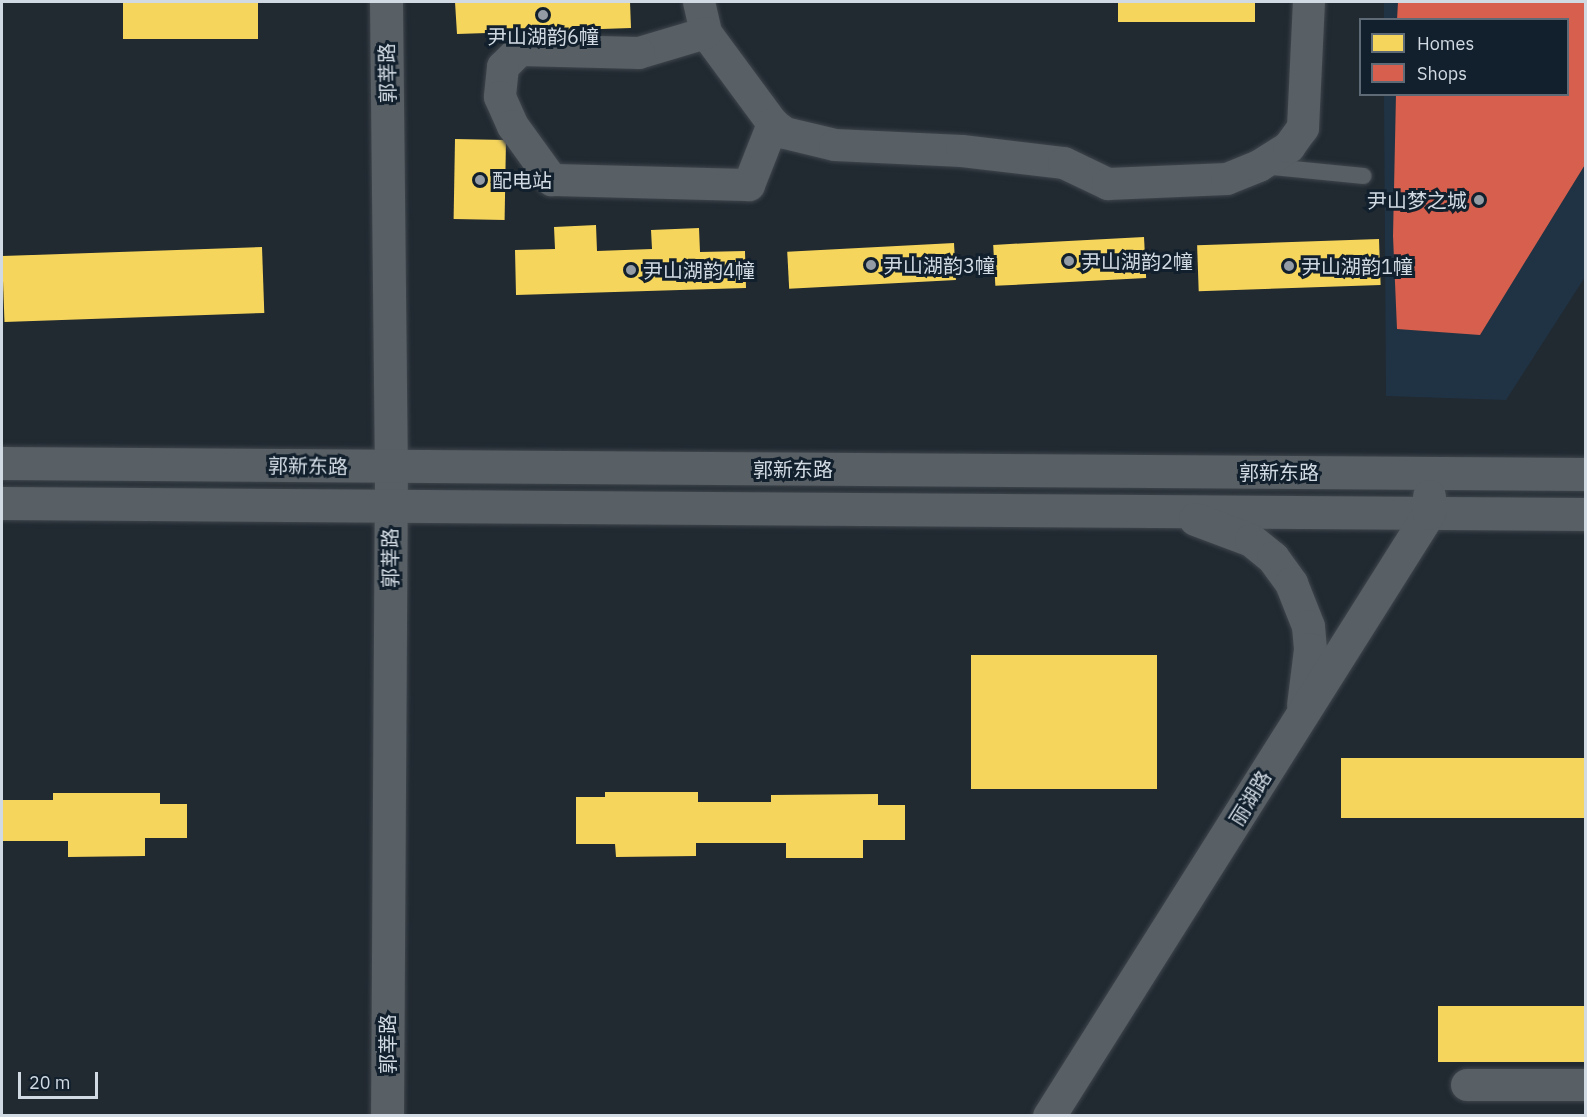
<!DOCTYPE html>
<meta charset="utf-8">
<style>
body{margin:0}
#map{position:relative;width:1587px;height:1117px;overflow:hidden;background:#212931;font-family:"IBM Plex Sans","Noto Sans SC",sans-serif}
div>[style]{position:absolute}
.built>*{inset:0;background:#203344}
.homes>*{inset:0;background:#f6d55c;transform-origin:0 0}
.shops>*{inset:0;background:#d6604d}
.roads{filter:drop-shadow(0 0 2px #3f464c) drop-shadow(0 0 2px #3f464c)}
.lane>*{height:16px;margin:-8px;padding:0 8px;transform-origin:8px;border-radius:8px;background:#585f65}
.street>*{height:32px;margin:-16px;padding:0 16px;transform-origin:16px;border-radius:16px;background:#585f65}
.secondary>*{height:33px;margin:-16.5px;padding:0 16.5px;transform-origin:16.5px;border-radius:16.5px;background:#585f65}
.dots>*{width:16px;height:16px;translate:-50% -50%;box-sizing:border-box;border:3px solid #12202d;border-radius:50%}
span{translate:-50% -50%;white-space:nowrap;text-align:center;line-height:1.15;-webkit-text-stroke:6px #12202d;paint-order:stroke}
.poi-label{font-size:20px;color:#d1dae3}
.left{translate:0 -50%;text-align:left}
.right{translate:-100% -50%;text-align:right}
.street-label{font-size:20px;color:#d1dae3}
.frame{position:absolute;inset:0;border:3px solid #d1dae3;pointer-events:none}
.legend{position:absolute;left:1359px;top:18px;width:210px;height:78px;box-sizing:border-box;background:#12202d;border:2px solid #5e6a76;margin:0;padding:8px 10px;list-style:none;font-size:18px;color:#d1dae3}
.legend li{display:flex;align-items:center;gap:12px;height:30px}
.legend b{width:30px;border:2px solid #5e6a76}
.scale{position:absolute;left:18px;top:1072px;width:80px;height:27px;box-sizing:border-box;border:3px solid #d1dae3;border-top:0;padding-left:8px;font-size:18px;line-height:21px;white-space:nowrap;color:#d1dae3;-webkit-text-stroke:4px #12202d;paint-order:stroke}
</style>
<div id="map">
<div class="built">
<i style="clip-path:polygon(1384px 2px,1585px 2px,1585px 277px,1506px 400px,1386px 396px,1384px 95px,1568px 94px,1568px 20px,1384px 19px)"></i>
</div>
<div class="homes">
<i style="left:123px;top:2px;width:135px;height:37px"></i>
<i style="clip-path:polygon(455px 2px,630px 2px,631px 28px,457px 34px)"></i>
<i style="left:1118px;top:2px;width:137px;height:20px"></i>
<i style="left:455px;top:139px;width:51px;height:80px;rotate:1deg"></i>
<i style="clip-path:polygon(596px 225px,597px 251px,652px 249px,651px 230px,699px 228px,700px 252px,745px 251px,746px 288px,516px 295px,515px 250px,555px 249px,554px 227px)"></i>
<i style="left:1144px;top:237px;width:41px;height:151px;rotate:87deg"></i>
<i style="left:1379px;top:239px;width:46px;height:182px;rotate:88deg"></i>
<i style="left:954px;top:243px;width:37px;height:167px;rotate:87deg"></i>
<i style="left:262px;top:247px;width:66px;height:260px;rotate:88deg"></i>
<i style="left:971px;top:655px;width:186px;height:134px"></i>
<i style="left:1341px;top:758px;width:245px;height:60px"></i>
<i style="clip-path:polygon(605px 792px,698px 792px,698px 802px,771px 802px,771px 795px,878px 794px,878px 805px,905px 805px,905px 840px,863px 840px,863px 858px,786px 858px,786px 843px,696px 843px,696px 856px,616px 857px,615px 844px,576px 844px,576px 797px,605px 797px)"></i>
<i style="clip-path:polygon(53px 793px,160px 793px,160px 804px,187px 804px,187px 838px,145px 838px,145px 856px,68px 857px,68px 841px,2px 841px,2px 800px,53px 800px)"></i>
<i style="left:1438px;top:1006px;width:148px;height:56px"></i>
</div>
<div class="shops">
<i style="clip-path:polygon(1398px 2px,1586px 2px,1586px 163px,1480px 335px,1397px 329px,1393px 236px,1396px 94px,1568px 94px,1568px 20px,1397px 20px)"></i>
</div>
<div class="roads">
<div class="lane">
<i style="left:1263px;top:166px;width:101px;rotate:5.7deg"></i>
</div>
<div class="street">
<i style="left:699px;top:2px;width:32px;rotate:77deg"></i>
<i style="left:706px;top:33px;width:113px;rotate:53.6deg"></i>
<i style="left:773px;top:124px;width:15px;rotate:37deg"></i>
<i style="left:785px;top:133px;width:51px;rotate:13.5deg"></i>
<i style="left:835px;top:145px;width:127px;rotate:2.7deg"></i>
<i style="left:962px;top:151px;width:103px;rotate:6.7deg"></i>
<i style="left:1064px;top:163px;width:49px;rotate:25.5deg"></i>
<i style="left:1108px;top:184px;width:119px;rotate:-2.4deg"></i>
<i style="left:1227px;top:179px;width:35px;rotate:-22deg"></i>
<i style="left:1259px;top:166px;width:36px;rotate:-32deg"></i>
<i style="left:1289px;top:147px;width:24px;rotate:-54deg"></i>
<i style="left:1303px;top:128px;width:126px;rotate:-87.3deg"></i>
<i style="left:706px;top:33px;width:70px;rotate:163.4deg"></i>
<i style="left:639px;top:53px;width:119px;rotate:-178.6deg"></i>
<i style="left:520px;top:50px;width:24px;rotate:135deg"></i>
<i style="left:503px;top:67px;width:30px;rotate:96deg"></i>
<i style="left:500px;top:97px;width:32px;rotate:66deg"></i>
<i style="left:513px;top:126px;width:67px;rotate:54.2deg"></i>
<i style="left:552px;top:180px;width:197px;rotate:1.5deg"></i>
<i style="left:749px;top:185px;width:66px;rotate:-68.5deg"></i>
<i style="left:1467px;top:1085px;width:119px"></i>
</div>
<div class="secondary">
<i style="left:386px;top:2px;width:464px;rotate:89.4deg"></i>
<i style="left:391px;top:466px;width:650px;rotate:90.35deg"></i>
<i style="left:2px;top:463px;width:1584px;rotate:0.4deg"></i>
<i style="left:2px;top:503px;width:1584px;rotate:0.4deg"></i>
<i style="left:1195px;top:519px;width:60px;rotate:20.6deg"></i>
<i style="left:1251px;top:540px;width:28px;rotate:39deg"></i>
<i style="left:1273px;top:558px;width:31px;rotate:54deg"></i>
<i style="left:1291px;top:583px;width:46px;rotate:68.4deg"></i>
<i style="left:1308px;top:626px;width:23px;rotate:85deg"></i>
<i style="left:1310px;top:649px;width:56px;rotate:97.1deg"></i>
<i style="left:1049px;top:1116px;width:713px;rotate:-57.78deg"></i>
<i style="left:1429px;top:513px;width:17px;rotate:-90deg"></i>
</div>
</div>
<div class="dots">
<i style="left:543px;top:15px;background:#939ca5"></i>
<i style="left:480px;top:180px;background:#939ca5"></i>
<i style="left:1479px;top:200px;background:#939ca5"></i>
<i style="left:1069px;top:261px;background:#939ca5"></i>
<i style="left:871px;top:265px;background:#939ca5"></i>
<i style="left:1289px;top:266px;background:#939ca5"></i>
<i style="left:631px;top:270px;background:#939ca5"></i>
</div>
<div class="poi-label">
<span style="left:543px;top:36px">尹山湖韵6幢</span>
<span class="left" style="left:492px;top:180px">配电站</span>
<span class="right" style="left:1467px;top:200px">尹山梦之城</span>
<span class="left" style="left:1081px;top:261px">尹山湖韵2幢</span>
<span class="left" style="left:883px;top:265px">尹山湖韵3幢</span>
<span class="left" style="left:1301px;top:266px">尹山湖韵1幢</span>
<span class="left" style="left:643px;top:270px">尹山湖韵4幢</span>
</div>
<div class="street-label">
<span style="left:387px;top:73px;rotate:-91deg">郭莘路</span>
<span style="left:308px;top:466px;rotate:1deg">郭新东路</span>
<span style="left:793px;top:469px">郭新东路</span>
<span style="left:1279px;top:472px">郭新东路</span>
<span style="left:390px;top:558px;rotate:-90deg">郭莘路</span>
<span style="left:1250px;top:798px;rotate:-58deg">丽湖路</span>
<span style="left:387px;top:1044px;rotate:-90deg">郭莘路</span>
</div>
<div class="frame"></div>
<ul class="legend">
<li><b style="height:16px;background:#f6d55c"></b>Homes</li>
<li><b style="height:16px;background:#d6604d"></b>Shops</li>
</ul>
<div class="scale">20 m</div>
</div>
